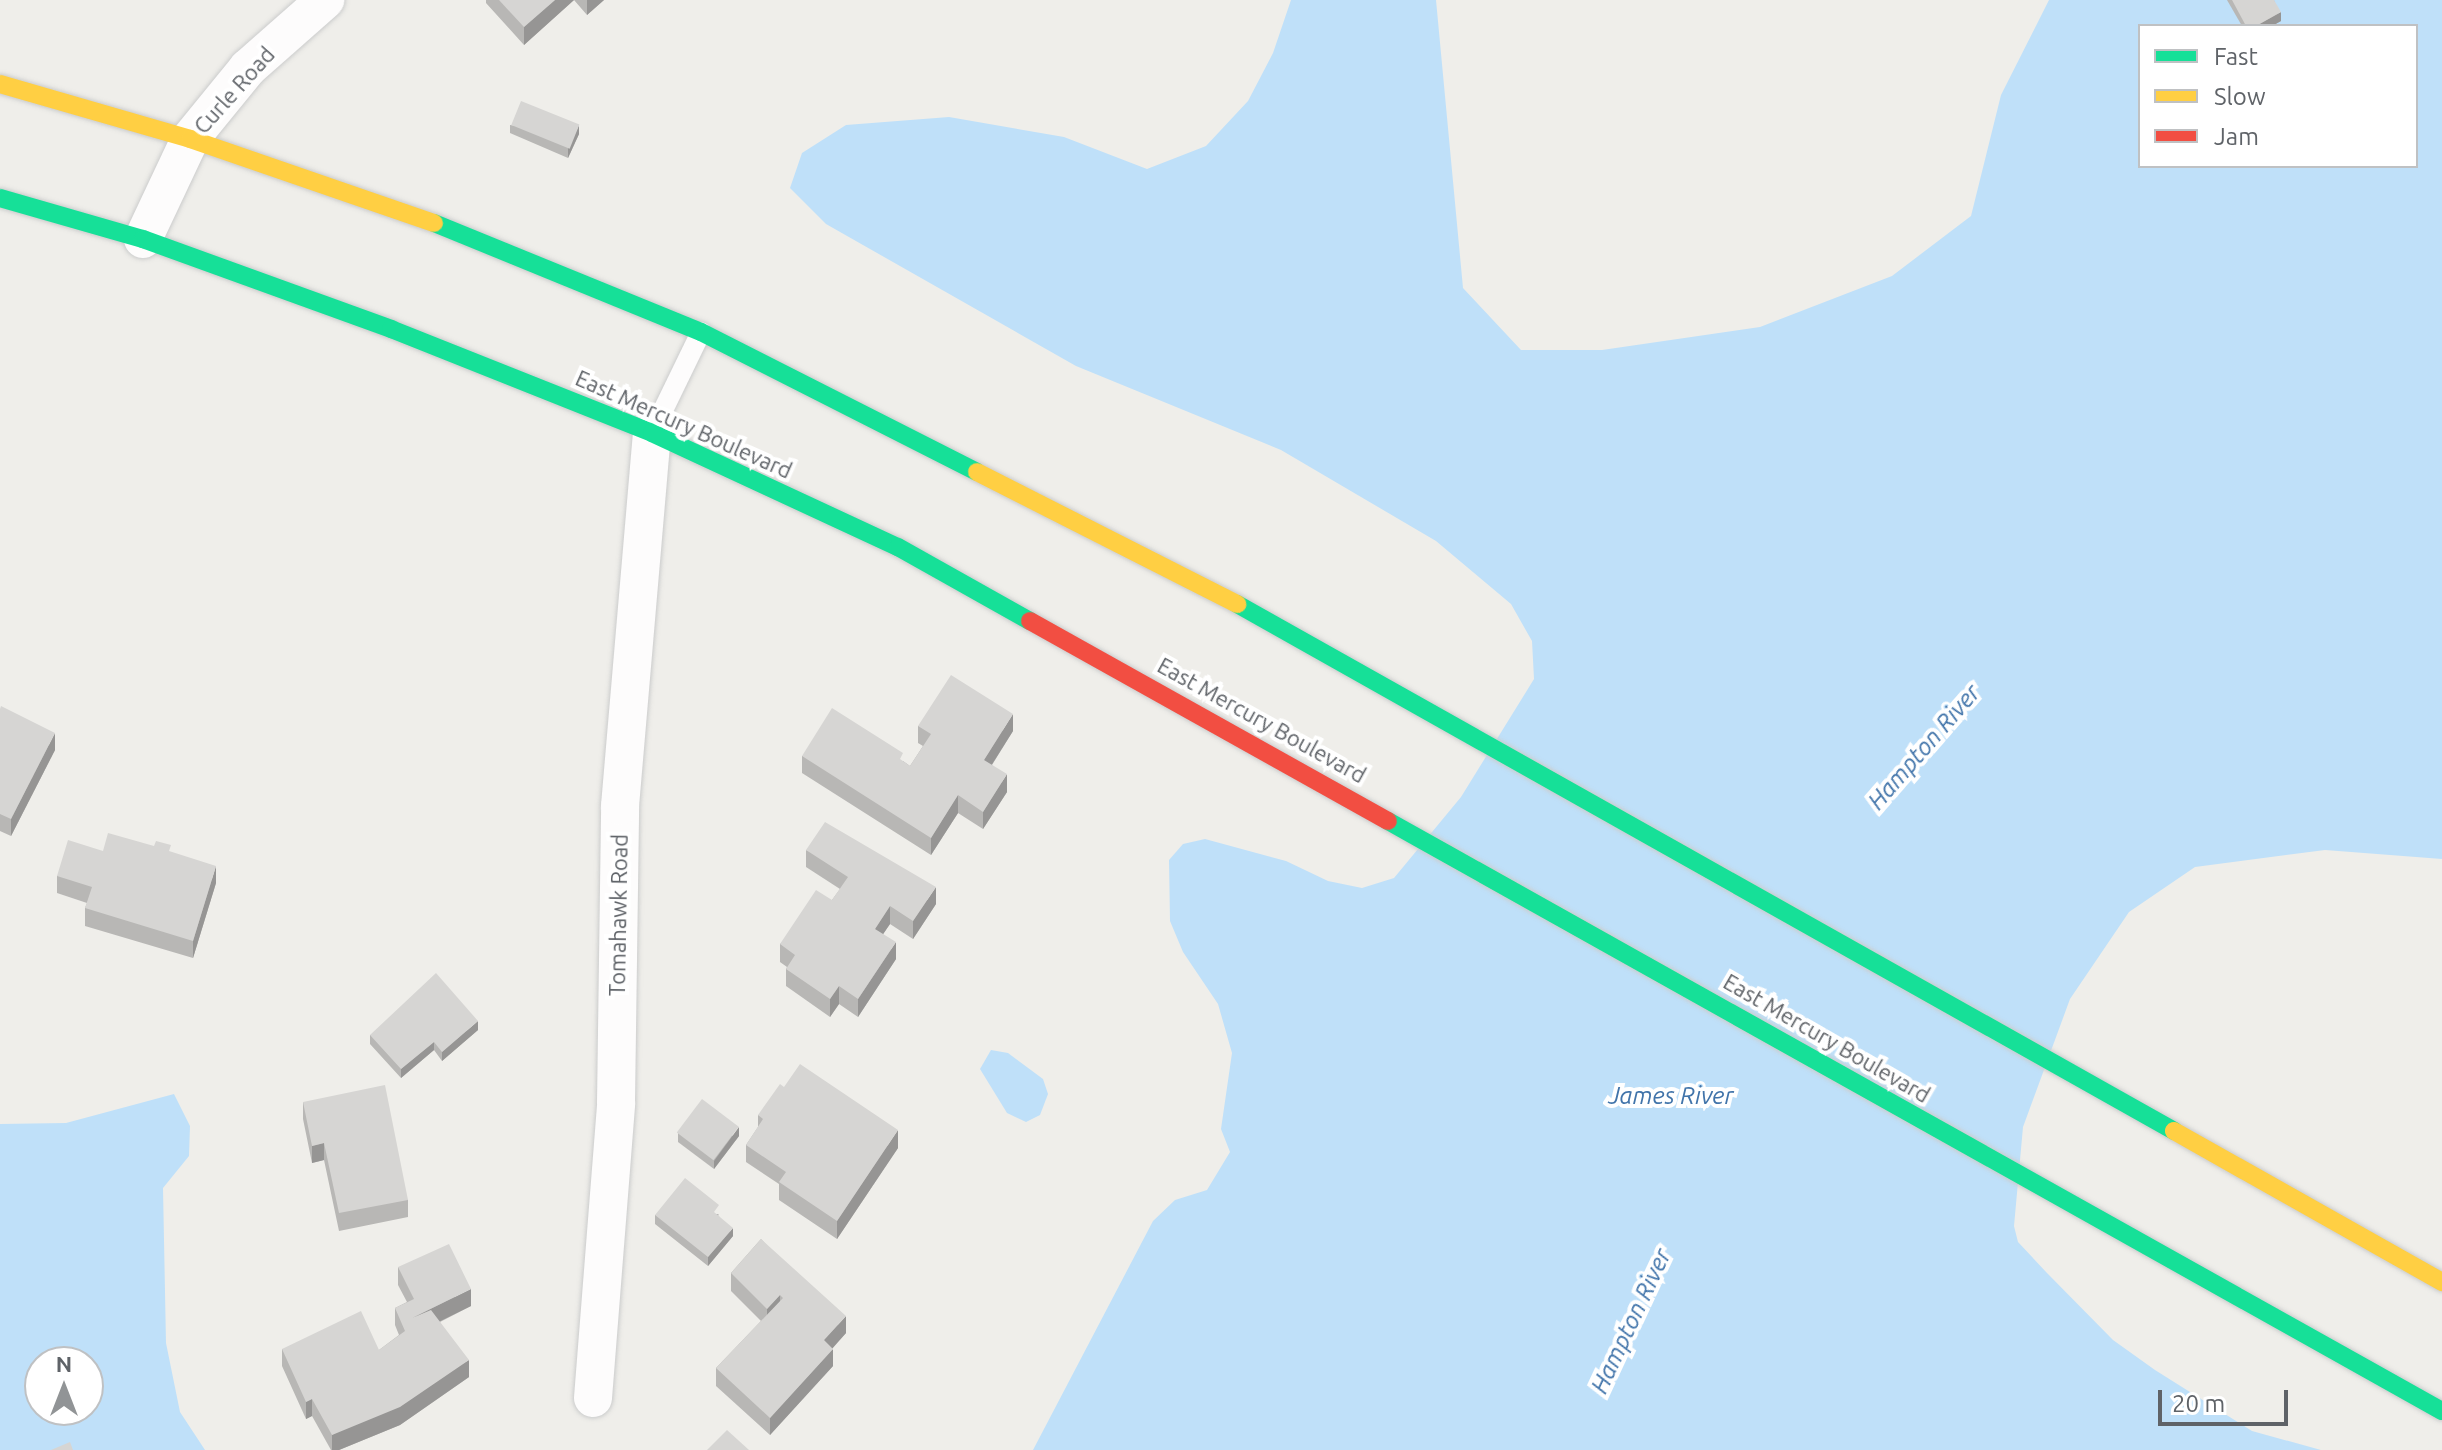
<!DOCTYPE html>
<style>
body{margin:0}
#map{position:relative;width:2442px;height:1450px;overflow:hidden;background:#efeeea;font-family:Ubuntu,sans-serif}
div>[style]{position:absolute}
.water>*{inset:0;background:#bfe0f9}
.roads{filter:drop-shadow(0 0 2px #cbcccc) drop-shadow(0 0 2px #cbcccc)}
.lane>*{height:20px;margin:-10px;padding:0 10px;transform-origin:10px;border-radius:10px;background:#fdfcfc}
.street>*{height:38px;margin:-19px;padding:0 19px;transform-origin:19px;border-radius:19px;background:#fdfcfc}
.fast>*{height:18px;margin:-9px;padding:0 9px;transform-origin:9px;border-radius:9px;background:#16e098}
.slow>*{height:18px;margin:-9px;padding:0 9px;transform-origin:9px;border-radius:9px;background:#ffcf43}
.jam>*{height:18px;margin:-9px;padding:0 9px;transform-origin:9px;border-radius:9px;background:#f24e42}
.wall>*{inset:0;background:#b8b7b5}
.shaded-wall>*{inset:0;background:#969594}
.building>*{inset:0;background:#d6d5d3;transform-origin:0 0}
span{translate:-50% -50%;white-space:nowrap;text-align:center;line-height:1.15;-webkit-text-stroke:8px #fff;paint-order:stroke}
.street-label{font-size:22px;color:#5f6368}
.water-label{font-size:24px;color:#4174aa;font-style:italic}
.legend{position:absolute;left:2138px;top:24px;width:280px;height:144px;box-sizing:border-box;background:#fff;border:2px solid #bfc1c3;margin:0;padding:10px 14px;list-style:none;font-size:24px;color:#5f6368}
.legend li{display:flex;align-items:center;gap:16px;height:40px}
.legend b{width:40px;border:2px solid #bfc1c3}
.north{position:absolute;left:24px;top:1346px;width:80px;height:80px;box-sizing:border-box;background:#fff;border:2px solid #bfc1c3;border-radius:50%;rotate:0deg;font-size:22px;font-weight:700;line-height:32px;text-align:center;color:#5f6368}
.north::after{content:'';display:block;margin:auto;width:28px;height:36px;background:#919496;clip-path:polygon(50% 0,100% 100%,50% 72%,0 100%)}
.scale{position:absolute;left:2158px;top:1390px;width:130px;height:36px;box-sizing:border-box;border:4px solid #5f6368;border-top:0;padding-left:10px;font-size:24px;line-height:28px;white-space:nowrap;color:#5f6368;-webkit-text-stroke:6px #fff;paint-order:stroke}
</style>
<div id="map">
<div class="water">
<i style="clip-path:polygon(evenodd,1291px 0,1436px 0,1463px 288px,1521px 350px,1602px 350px,1760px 327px,1892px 276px,1971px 216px,2001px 95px,2049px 0,2442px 0,2442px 859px,2325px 850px,2195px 867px,2129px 912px,2070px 999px,2023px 1127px,2014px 1226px,2018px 1242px,2047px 1273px,2113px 1340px,2155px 1370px,2252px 1431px,2321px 1450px,1033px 1450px,1153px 1221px,1175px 1200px,1207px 1190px,1230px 1152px,1221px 1129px,1232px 1053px,1218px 1004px,1183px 952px,1170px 921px,1169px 860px,1183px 844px,1205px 839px,1286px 861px,1328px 881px,1362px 888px,1394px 878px,1461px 797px,1534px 679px,1532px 641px,1511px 604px,1436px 541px,1281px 450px,1076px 366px,826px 224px,790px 188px,802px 153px,846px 125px,949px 117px,1064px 137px,1147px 169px,1206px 146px,1248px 101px,1273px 53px,1291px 0,2140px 26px,2416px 26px,2416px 166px,2140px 166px,2140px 26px)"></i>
<i style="clip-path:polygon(991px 1050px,1008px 1053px,1043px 1079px,1048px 1094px,1040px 1115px,1026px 1122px,1007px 1113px,980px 1069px)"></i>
<i style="clip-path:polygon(evenodd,174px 1094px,190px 1126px,189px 1156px,163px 1188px,166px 1343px,180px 1412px,205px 1450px,0 1450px,0 1124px,66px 1123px,174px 1094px,40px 1362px,88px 1362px,88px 1410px,40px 1410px,40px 1362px)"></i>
</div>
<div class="roads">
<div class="lane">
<i style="left:652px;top:433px;width:112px;rotate:-64.1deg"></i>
</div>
<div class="street">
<i style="left:143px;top:239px;width:110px;rotate:-64.8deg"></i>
<i style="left:190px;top:139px;width:92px;rotate:-50.8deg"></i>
<i style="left:248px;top:68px;width:103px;rotate:-41.4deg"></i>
<i style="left:593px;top:1398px;width:296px;rotate:-85.5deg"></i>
<i style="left:616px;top:1103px;width:297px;rotate:-89.2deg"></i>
<i style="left:620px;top:806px;width:374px;rotate:-85.1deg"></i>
</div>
<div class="fast">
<i style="left:0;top:198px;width:149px;rotate:16deg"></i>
<i style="left:143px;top:239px;width:264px;rotate:19.9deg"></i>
<i style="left:391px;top:329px;width:281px;rotate:21.7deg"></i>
<i style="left:652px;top:433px;width:271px;rotate:24.9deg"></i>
<i style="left:898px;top:547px;width:151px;rotate:29.3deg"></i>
<i style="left:434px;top:223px;width:288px;rotate:22.2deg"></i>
<i style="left:701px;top:332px;width:309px;rotate:26.9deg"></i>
<i style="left:1237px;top:604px;width:1075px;rotate:29.35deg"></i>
<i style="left:1388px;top:821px;width:1208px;rotate:29.24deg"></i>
</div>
<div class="slow">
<i style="left:0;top:84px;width:198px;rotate:16.1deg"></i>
<i style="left:190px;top:139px;width:258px;rotate:19deg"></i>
<i style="left:977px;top:472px;width:292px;rotate:26.9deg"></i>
<i style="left:2174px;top:1131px;width:308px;rotate:29.4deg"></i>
</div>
<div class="jam">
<i style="left:1030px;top:621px;width:410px;rotate:29.2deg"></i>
</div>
</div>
<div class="wall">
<i style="clip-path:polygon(486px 0,604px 0,587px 15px,574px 0,524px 45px,486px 3px)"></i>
<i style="clip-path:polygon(2227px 0,2274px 0,2281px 21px,2272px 26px,2242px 26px)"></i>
<i style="clip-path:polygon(510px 125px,579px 134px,568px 158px,510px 133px)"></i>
<i style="clip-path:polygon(0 709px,55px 750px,11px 836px,0 831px)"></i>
<i style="clip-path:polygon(918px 726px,1013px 731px,992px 765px,1007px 792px,983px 829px,958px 813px,931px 855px,802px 773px,802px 756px,903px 761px,910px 766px,923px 746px,918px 743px)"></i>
<i style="clip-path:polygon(806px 850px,936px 904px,913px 939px,890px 924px,883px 934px,896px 959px,858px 1017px,839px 1004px,830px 1017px,786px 986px,786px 969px,787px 967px,780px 962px,780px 944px,832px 900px,840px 889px,806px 867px)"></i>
<i style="clip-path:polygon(103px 851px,171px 852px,216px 883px,193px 958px,85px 926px,85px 908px,87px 903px,57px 893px,57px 876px)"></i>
<i style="clip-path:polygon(478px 1030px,442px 1061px,434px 1050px,401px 1078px,370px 1044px,370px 1035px)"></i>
<i style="clip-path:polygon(303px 1102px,408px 1200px,408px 1217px,339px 1231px,324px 1160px,312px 1163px,303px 1119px)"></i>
<i style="clip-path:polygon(758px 1115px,898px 1148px,837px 1239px,779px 1200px,779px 1184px,746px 1162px,746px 1145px,758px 1127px)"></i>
<i style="clip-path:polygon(678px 1133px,739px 1136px,714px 1169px,678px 1142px)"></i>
<i style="clip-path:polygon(719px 1214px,718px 1215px,733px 1236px,708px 1266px,655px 1224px,655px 1215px)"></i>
<i style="clip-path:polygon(761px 1239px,846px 1333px,832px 1348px,833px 1366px,770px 1435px,716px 1386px,716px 1368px,761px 1321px,731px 1291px,731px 1273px)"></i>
<i style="clip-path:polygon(398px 1267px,471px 1306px,440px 1322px,469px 1377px,400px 1425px,339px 1450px,331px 1450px,312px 1416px,306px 1419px,282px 1366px,282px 1349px,379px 1350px,399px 1335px,395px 1325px,395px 1308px,407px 1302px,398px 1285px)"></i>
</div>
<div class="shaded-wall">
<i style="clip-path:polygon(555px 0,574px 0,524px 45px,524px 27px)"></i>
<i style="clip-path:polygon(587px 0,604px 0,587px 15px)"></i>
<i style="clip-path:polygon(2281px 12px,2281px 21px,2272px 26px,2256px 26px)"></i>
<i style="clip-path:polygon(579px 125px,579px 134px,568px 158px,568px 149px)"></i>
<i style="clip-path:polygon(1013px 714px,1013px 731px,984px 777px,984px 760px)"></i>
<i style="clip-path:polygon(55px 733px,55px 750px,11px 836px,11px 819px)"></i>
<i style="clip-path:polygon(1007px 774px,1007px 792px,983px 829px,983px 812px)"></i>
<i style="clip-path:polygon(958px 795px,958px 813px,931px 855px,931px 838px)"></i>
<i style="clip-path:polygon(216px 866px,216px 883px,193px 958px,193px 941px)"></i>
<i style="clip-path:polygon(936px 887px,936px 904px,913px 939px,913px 921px)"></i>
<i style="clip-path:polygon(890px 906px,890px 924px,875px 946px,875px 929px)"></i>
<i style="clip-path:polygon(896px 942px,896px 959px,858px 1017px,858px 999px)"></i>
<i style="clip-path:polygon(839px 986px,839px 1004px,830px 1017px,830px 999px)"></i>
<i style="clip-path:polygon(478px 1021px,478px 1030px,442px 1061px,442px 1052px)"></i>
<i style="clip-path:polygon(434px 1042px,434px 1050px,401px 1078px,401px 1069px)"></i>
<i style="clip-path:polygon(739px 1127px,739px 1136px,714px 1169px,714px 1161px)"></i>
<i style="clip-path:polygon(898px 1130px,898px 1148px,837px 1239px,837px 1221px)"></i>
<i style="clip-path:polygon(324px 1143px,324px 1160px,312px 1163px,312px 1146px)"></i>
<i style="clip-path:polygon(733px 1228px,733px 1236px,708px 1266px,708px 1257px)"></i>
<i style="clip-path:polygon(471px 1289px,471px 1306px,412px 1335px,412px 1318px)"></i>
<i style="clip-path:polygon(780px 1295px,780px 1312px,767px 1327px,767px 1309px)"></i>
<i style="clip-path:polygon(846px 1316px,846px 1333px,824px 1358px,824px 1340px)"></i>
<i style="clip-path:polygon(833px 1349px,833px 1366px,770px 1435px,770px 1418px)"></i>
<i style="clip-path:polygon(469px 1360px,469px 1377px,400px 1425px,339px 1450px,332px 1450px,332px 1435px)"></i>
<i style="clip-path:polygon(312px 1399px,312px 1416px,306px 1419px,306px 1402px)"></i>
</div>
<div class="building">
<i style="clip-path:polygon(499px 0,555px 0,524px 27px)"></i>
<i style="clip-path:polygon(2232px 0,2274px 0,2281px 12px,2256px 26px,2246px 26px)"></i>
<i style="left:521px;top:101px;width:63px;height:26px;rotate:22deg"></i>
<i style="clip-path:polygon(951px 675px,1013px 714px,984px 760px,1007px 774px,983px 812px,958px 795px,931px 838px,802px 756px,832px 708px,903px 753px,900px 759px,910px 766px,931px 734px,918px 726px)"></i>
<i style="clip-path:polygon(1px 706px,55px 733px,11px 819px,0 814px,0 709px)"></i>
<i style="clip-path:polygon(825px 822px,936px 887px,913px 921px,890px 906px,875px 929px,896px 942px,858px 999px,839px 986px,830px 999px,786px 969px,795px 955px,780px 944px,816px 890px,832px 900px,848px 877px,806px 850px)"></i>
<i style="clip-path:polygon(108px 833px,154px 846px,156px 841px,171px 845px,169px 851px,216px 866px,193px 941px,85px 908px,92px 887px,57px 876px,68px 840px,103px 851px)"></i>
<i style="clip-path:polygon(436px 973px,478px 1021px,442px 1052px,434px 1042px,401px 1069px,370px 1035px)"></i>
<i style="clip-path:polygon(800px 1064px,898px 1130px,837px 1221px,779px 1182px,786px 1172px,746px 1145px,763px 1119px,758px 1115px,780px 1084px,784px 1087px)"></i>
<i style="clip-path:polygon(385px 1085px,408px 1200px,339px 1213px,324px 1143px,312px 1146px,303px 1102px)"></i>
<i style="left:702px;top:1099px;width:46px;height:42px;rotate:37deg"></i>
<i style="clip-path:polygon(685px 1178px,719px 1205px,714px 1212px,733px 1228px,708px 1257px,655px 1215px)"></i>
<i style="clip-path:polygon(761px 1239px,846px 1316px,824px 1340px,833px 1349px,770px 1418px,716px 1368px,783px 1298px,780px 1295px,767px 1309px,731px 1273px)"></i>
<i style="clip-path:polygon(449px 1244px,471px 1289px,412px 1318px,431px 1310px,469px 1360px,400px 1407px,332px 1435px,312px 1399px,306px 1402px,282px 1349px,361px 1311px,379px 1350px,405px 1331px,395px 1308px,414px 1299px,398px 1267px)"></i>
<i style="clip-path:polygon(727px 1430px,749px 1450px,707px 1450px)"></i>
<i style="clip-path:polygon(70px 1442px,73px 1450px,51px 1450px)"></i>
</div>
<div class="street-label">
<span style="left:234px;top:90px;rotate:-48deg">Curle Road</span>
<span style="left:684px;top:424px;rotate:24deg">East Mercury Boulevard</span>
<span style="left:1262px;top:720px;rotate:29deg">East Mercury Boulevard</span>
<span style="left:618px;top:915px;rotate:-89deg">Tomahawk Road</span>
<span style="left:1827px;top:1038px;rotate:30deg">East Mercury Boulevard</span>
</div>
<div class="water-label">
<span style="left:1924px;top:747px;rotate:-49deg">Hampton River</span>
<span style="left:1671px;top:1096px">James River</span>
<span style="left:1631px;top:1321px;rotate:-65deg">Hampton River</span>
</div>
<ul class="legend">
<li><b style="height:10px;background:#16e098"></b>Fast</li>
<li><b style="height:10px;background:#ffcf43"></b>Slow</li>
<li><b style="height:10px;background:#f24e42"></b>Jam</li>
</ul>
<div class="north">N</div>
<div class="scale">20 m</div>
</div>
